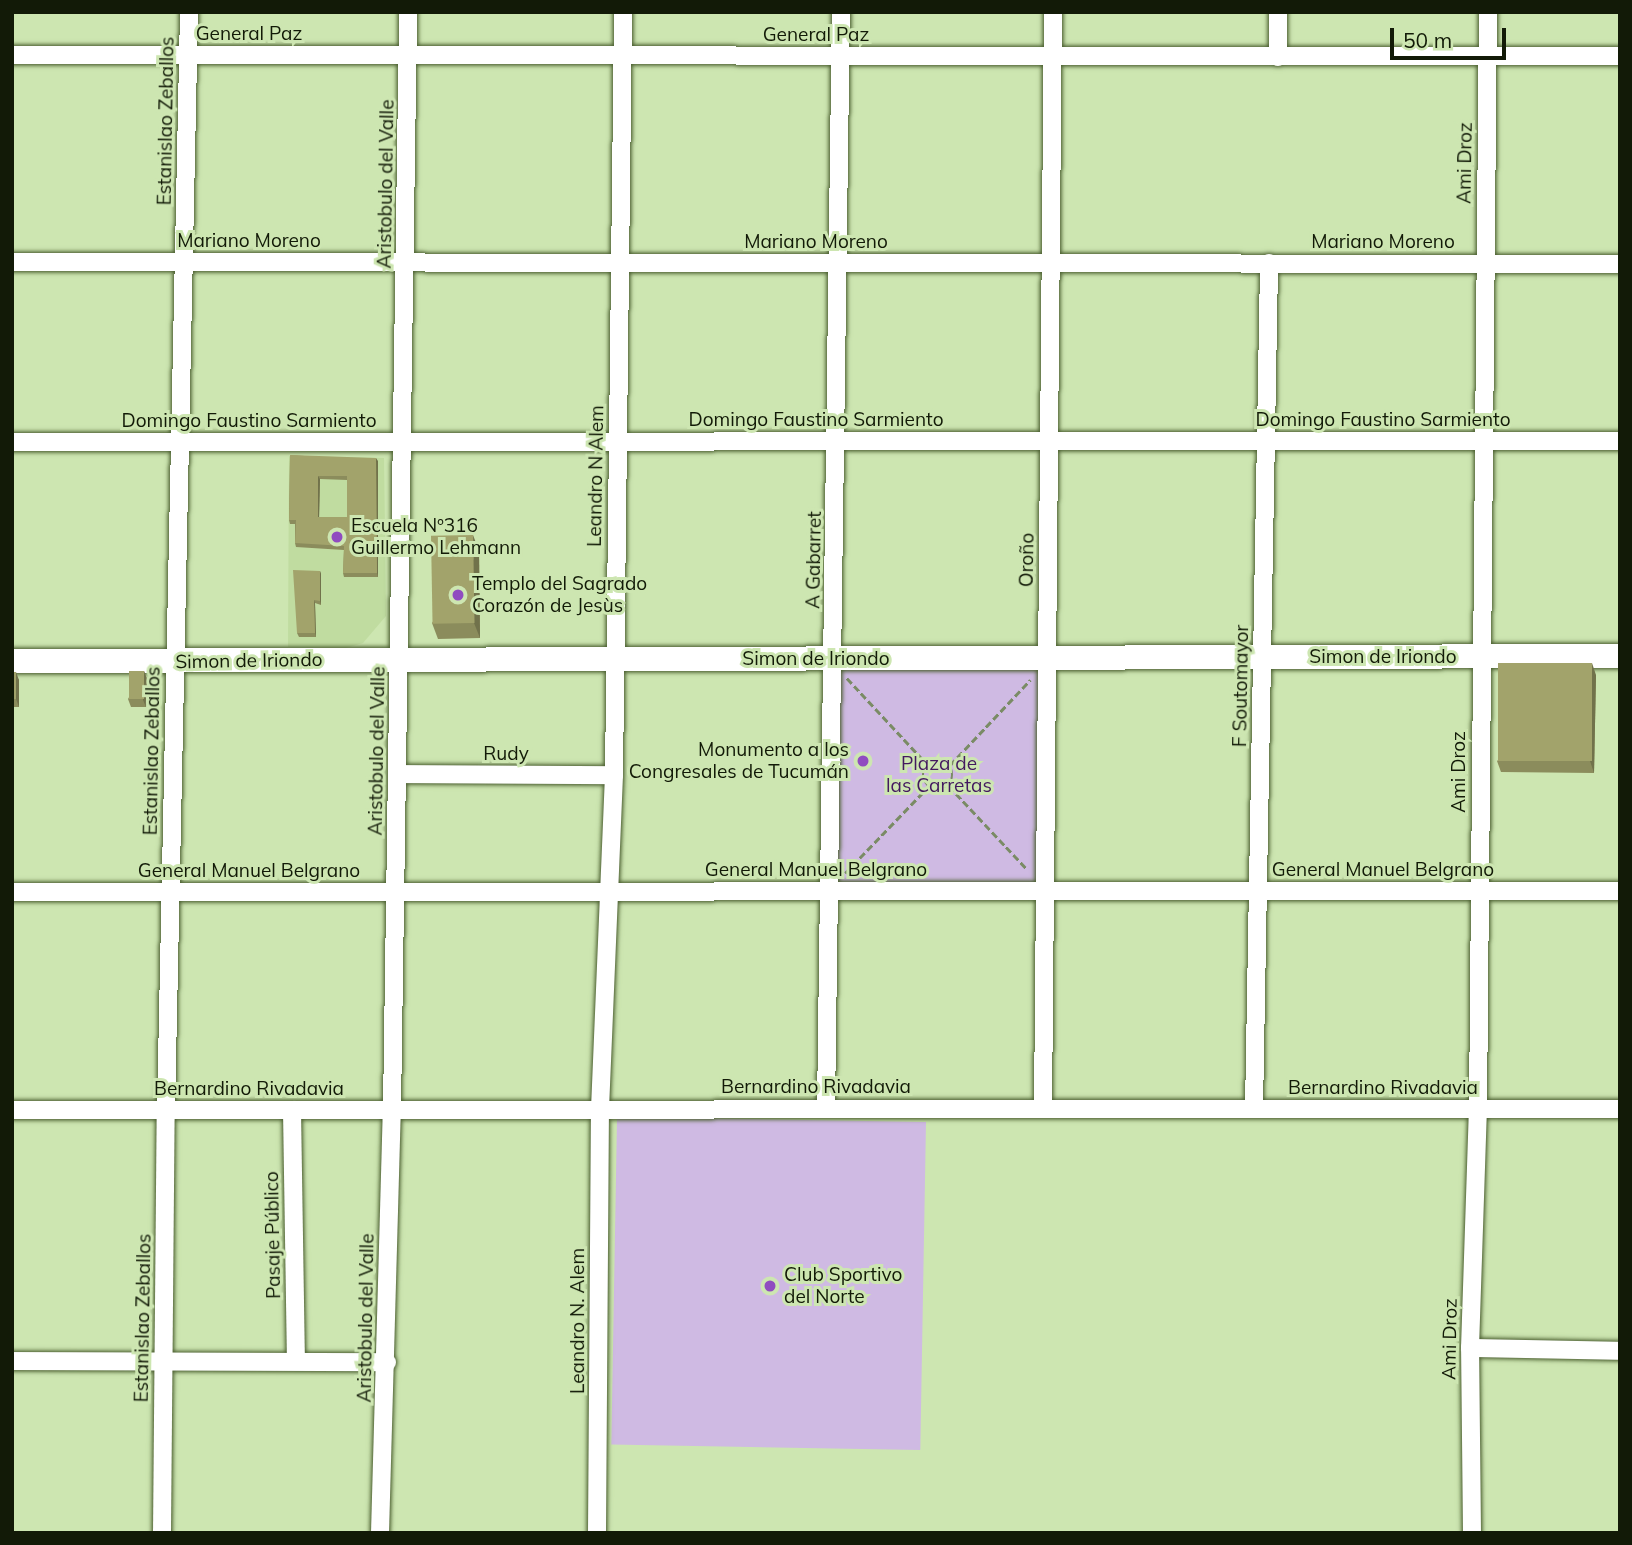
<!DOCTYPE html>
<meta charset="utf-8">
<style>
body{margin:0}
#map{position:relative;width:1632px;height:1545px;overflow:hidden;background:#cde6b1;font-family:Mulish,sans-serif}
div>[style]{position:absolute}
.built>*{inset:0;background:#c0dca0}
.green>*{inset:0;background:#cfbae3;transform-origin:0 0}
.path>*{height:2.5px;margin-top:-1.25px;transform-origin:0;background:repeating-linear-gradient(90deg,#7a8b65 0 7px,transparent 0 10.5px)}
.path>.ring{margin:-1.25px;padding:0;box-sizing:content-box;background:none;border:2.5px solid #7a8b65;border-radius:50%}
.roads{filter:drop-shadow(0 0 2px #4b5f30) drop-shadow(0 0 2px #4b5f30)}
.street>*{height:18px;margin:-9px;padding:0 9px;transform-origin:9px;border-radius:9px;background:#fff}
.secondary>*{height:24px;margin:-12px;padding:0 12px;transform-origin:12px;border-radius:12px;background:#fff}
.wall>*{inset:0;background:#8b8c5c}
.shaded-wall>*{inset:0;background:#71724b}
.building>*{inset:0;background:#a2a36b;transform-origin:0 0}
.dots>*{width:19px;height:19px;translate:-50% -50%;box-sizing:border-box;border:4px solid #cde6b1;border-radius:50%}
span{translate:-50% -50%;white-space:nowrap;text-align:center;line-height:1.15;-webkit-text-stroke:6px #cde6b1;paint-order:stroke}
.street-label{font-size:19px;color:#121a07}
.poi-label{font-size:19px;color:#121a07}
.left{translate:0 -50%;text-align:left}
.right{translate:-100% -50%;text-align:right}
.park-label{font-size:19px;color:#43195f}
.frame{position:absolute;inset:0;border:14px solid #121a07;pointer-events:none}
.scale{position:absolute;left:1390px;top:28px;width:116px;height:32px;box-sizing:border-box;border:4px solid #121a07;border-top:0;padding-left:9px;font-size:21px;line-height:24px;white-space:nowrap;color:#121a07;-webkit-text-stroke:5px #cde6b1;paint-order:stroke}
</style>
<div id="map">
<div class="built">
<i style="clip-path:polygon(289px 456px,384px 458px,386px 616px,363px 643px,346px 648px,288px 647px)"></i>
</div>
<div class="green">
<i style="left:1047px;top:656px;width:235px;height:213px;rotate:90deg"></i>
<i style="left:926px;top:1122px;width:328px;height:309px;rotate:91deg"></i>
</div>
<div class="path">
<i style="left:847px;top:678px;width:117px;rotate:47.1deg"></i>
<i class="ring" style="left:923px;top:760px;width:27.5px;height:27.5px"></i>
<i style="left:950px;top:765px;width:117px;rotate:-46.7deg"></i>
<i style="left:949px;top:786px;width:115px;rotate:46.8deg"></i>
<i style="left:845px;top:873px;width:120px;rotate:-46deg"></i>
</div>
<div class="roads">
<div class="street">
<i style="left:12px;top:55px;width:1608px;rotate:0.04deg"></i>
<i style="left:1278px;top:57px;width:45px;rotate:-90deg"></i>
<i style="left:12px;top:262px;width:1608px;rotate:0.07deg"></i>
<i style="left:12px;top:442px;width:1608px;rotate:-0.04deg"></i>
<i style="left:397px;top:774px;width:217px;rotate:0.3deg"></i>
<i style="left:12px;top:892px;width:1608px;rotate:-0.04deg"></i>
<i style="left:826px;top:1108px;width:1096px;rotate:-89.22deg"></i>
<i style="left:1043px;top:1109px;width:1097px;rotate:-89.48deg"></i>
<i style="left:1254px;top:1109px;width:846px;rotate:-88.98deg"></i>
<i style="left:12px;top:1110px;width:1608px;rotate:-0.04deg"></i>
<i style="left:292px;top:1110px;width:250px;rotate:89.1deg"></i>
<i style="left:1470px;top:1348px;width:150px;rotate:1.1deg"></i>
<i style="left:12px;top:1361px;width:375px;rotate:0.2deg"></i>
<i style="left:162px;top:1533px;width:423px;rotate:-89.5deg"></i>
<i style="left:166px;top:1110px;width:1098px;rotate:-88.8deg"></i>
<i style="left:380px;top:1533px;width:424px;rotate:-88.4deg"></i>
<i style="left:392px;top:1109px;width:1097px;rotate:-89.16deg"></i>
<i style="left:597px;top:1533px;width:424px;rotate:-89.6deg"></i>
<i style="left:600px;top:1109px;width:334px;rotate:-87.6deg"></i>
<i style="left:614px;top:775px;width:763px;rotate:-89.32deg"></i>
<i style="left:1472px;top:1533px;width:185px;rotate:-90.6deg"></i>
<i style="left:1470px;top:1348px;width:239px;rotate:-88.1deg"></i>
<i style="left:1478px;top:1109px;width:1097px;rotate:-89.48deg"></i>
</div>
<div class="secondary">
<i style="left:12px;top:661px;width:1608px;rotate:-0.18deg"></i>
</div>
</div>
<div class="wall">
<i style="clip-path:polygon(evenodd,290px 455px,378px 461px,378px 577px,344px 577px,343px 573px,344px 550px,296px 547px,295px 543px,295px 524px,290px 524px,289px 520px,290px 455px,320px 479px,347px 480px,347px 517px,319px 517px,320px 479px)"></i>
<i style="clip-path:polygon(479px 551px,480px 638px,438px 639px,432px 623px)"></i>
<i style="clip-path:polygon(320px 571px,321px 574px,321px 605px,315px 603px,316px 637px,299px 637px,297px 633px)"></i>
<i style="clip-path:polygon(144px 671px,147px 679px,146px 707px,131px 707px,128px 699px)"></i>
<i style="clip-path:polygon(12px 672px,19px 680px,19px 707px,12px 707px)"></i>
<i style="clip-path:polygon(1596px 675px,1594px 773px,1501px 772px,1497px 761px)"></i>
</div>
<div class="shaded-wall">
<i style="clip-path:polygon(376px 458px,378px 461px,378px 577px,377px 573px)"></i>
<i style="clip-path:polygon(318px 476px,320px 479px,319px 521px,318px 517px)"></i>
<i style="clip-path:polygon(473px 535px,479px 551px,480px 638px,474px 623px)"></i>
<i style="clip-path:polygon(320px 571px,321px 574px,321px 605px,320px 601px)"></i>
<i style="clip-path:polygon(314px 600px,315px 603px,316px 637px,315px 633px)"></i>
<i style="clip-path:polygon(1592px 663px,1596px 675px,1594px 773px,1590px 761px)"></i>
<i style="clip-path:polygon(144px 671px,147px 679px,146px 707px,143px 700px)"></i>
<i style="clip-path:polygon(16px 672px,19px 680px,19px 707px,16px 699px)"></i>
</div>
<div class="building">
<i style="clip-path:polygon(evenodd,290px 455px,376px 458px,377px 573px,343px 573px,344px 546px,295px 543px,296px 520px,289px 520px,290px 455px,318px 476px,347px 476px,347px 517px,318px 517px,318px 476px)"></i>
<i style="left:473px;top:535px;width:88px;height:42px;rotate:89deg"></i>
<i style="clip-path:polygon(293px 570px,320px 571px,320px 601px,314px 600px,315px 633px,297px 633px)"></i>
<i style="left:1498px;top:663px;width:94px;height:98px"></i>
<i style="left:129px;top:671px;width:15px;height:28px"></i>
<i style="left:12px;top:672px;width:4px;height:27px"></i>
</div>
<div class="dots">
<i style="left:337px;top:537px;background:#904cc0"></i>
<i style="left:458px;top:595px;background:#904cc0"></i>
<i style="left:863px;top:761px;background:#904cc0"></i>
<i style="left:770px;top:1286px;background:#904cc0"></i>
</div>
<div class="street-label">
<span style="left:249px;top:34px">General Paz</span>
<span style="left:816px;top:35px">General Paz</span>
<span style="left:166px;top:121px;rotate:-89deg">Estanislao Zeballos</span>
<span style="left:1465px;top:163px;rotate:-89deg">Ami Droz</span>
<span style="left:386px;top:184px;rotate:-89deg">Aristobulo del Valle</span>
<span style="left:249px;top:241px">Mariano Moreno</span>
<span style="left:816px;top:242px">Mariano Moreno</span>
<span style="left:1383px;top:242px">Mariano Moreno</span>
<span style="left:816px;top:420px">Domingo Faustino Sarmiento</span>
<span style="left:1383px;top:420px">Domingo Faustino Sarmiento</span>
<span style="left:249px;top:421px">Domingo Faustino Sarmiento</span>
<span style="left:596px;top:476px;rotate:-89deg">Leandro N Alem</span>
<span style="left:814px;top:560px;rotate:-89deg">A Gabarret</span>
<span style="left:1027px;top:560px;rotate:-89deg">Oroño</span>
<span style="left:1383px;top:657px">Simon de Iriondo</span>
<span style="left:816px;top:659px">Simon de Iriondo</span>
<span style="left:249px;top:661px;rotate:-1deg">Simon de Iriondo</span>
<span style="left:1241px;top:686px;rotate:-89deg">F Soutomayor</span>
<span style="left:152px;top:751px;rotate:-89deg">Estanislao Zeballos</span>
<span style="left:377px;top:751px;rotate:-89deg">Aristobulo del Valle</span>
<span style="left:506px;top:754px">Rudy</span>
<span style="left:1459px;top:772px;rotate:-90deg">Ami Droz</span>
<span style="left:816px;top:870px">General Manuel Belgrano</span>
<span style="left:1383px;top:870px">General Manuel Belgrano</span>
<span style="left:249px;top:871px">General Manuel Belgrano</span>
<span style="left:816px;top:1087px">Bernardino Rivadavia</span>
<span style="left:1383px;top:1088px">Bernardino Rivadavia</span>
<span style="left:249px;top:1089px">Bernardino Rivadavia</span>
<span style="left:273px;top:1235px;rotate:-91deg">Pasaje Público</span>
<span style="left:143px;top:1318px;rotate:-89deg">Estanislao Zeballos</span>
<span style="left:366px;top:1318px;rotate:-89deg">Aristobulo del Valle</span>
<span style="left:578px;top:1321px;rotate:-90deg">Leandro N. Alem</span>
<span style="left:1450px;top:1339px;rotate:-89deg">Ami Droz</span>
</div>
<div class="poi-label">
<span class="left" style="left:351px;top:537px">Escuela Nº316<br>Guillermo Lehmann</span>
<span class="left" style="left:472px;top:595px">Templo del Sagrado<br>Corazón de Jesùs</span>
<span class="right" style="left:849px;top:761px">Monumento a los<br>Congresales de Tucumán</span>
<span class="left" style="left:784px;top:1286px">Club Sportivo<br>del Norte</span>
</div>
<div class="park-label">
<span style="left:939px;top:775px">Plaza de<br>las Carretas</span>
</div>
<div class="frame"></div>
<div class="scale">50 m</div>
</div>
